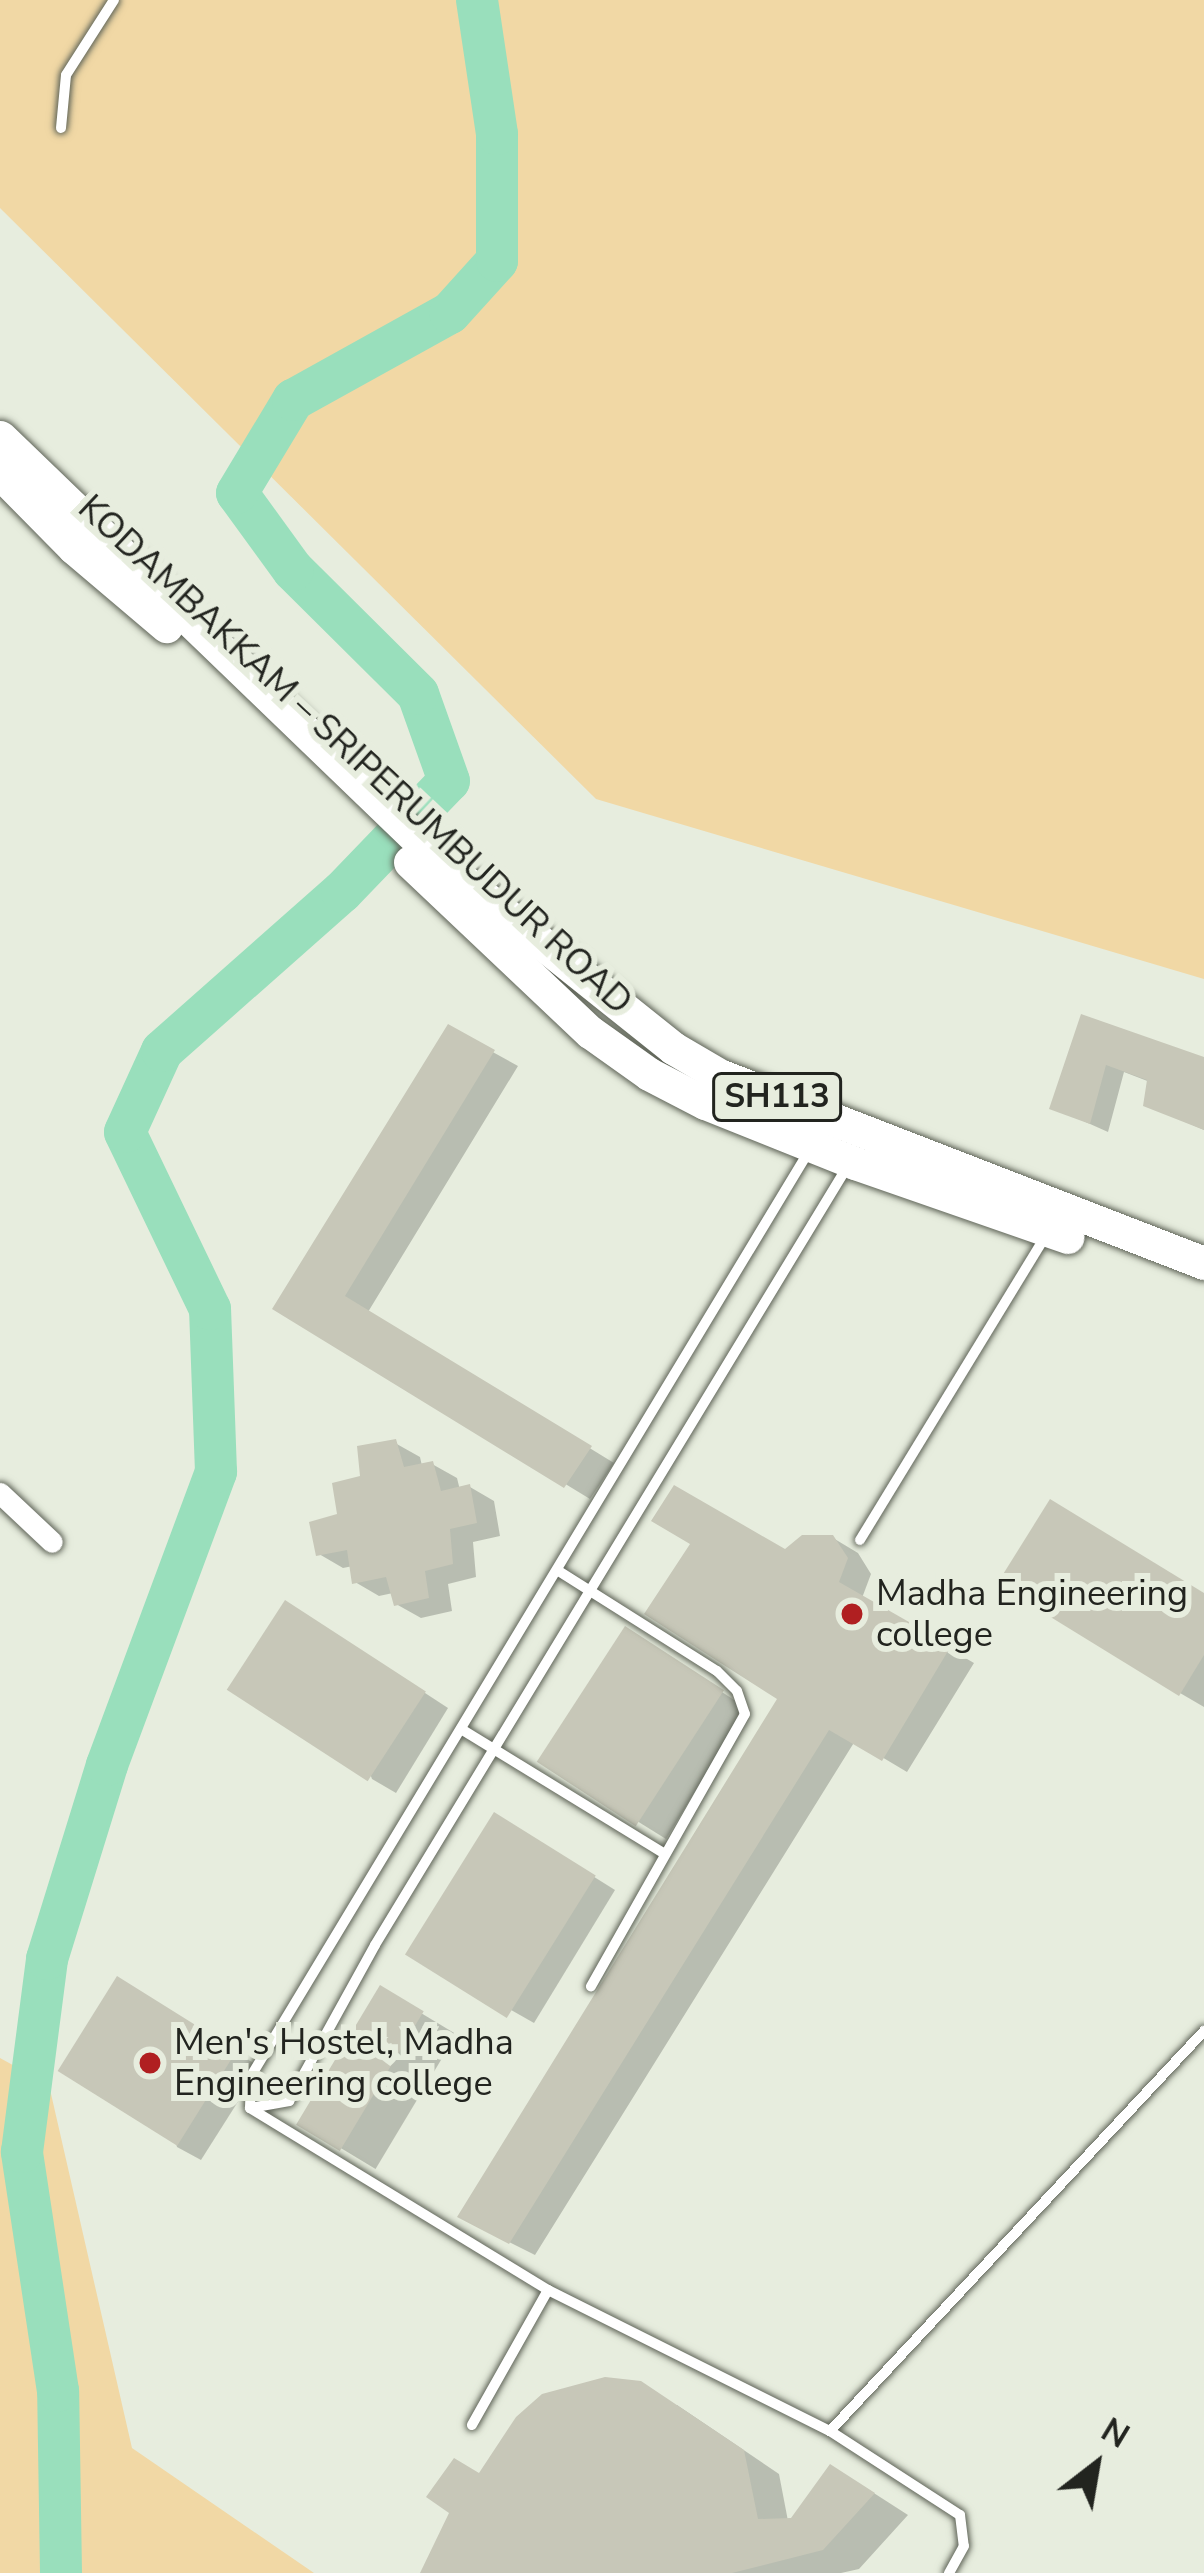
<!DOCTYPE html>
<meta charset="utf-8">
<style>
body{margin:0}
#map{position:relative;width:1204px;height:2573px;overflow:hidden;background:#e7edde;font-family:"Nunito Sans",sans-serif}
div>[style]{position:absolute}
.green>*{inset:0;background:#f1d8a5}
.shadow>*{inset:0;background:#0003;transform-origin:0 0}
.river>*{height:42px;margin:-21px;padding:0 21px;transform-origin:21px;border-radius:21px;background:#99dfbc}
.building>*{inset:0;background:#c7c7b8;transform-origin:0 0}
.roads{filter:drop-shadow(0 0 3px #5f6458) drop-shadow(0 0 3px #5f6458)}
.lane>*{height:10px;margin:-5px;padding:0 5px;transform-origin:5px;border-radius:5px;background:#fff}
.street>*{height:21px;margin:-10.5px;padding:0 10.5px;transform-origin:10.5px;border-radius:10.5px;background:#fff}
.primary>*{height:33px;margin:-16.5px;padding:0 16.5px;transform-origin:16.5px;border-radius:16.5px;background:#fff}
.dots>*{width:33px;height:33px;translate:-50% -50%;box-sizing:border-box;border:6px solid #e7edde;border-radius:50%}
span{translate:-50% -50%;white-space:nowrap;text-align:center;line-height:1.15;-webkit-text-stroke:12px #e7edde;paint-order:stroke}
.shield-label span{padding:3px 9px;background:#e7edde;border:3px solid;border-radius:9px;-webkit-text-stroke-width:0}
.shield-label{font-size:33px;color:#22241f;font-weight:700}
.street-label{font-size:36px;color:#22241f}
.poi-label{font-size:36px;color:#22241f}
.left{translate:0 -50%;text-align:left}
.north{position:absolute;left:1036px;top:2405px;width:120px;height:120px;-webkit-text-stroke:9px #e7edde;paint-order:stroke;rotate:31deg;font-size:33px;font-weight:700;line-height:48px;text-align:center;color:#22241f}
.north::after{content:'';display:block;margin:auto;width:42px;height:54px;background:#22241f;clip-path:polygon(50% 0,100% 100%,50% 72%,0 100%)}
</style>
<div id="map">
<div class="green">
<i style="clip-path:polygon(0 0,1204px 0,1204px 979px,596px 799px,0 208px)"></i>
<i style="clip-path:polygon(0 2058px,49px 2085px,132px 2448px,314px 2573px,0 2573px)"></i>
</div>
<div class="shadow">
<i style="clip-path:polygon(1083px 1018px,1204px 1060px,1204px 1130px,1147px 1105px,1150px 1082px,1124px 1072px,1108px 1132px,1052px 1107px)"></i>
<i style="clip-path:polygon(449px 1028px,518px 1066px,368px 1312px,614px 1463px,590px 1499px,277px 1308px)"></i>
<i style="clip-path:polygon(395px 1443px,420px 1457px,422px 1466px,432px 1464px,457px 1478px,460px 1490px,470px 1487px,494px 1501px,500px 1536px,473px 1542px,476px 1577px,448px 1584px,452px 1611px,421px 1618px,396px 1604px,393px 1593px,379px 1596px,355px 1582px,353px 1566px,343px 1568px,319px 1554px,363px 1478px)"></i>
<i style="clip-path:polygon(833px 1538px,858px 1553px,871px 1574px,862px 1598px,974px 1663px,907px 1772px,855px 1741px,535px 2255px,485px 2230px,781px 1698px,785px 1553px)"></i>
<i style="clip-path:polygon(1204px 1596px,1204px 1707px,1180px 1693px)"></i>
<i style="clip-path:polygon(310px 1618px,448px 1708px,396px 1793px,372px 1779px)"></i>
<i style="clip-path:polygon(650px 1644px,746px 1708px,666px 1839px,542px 1762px)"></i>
<i style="clip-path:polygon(516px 1828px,615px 1890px,534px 2023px,408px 1952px)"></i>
<i style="left:381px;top:1989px;width:88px;height:157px;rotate:31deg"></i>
<i style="clip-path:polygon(142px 1994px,260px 2067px,201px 2160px,177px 2147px)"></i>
<i style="clip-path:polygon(677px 2405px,779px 2474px,788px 2521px,866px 2488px,908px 2515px,859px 2569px,841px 2573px,423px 2573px,480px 2476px)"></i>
</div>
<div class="river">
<i style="left:61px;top:2573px;width:182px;rotate:-90.9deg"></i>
<i style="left:58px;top:2391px;width:242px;rotate:-98.6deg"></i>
<i style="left:22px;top:2152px;width:195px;rotate:-82.6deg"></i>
<i style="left:47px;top:1959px;width:203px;rotate:-72.8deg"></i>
<i style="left:107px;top:1765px;width:313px;rotate:-69.6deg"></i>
<i style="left:216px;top:1472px;width:163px;rotate:-92.1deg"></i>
<i style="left:210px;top:1309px;width:196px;rotate:-115.7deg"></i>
<i style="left:125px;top:1132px;width:89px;rotate:-65.4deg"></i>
<i style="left:162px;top:1051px;width:240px;rotate:-41.5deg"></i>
<i style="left:342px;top:892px;width:154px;rotate:-46.1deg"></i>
<i style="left:449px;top:781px;width:92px;rotate:-109.6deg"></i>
<i style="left:418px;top:694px;width:176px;rotate:-135.2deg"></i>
<i style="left:293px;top:570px;width:95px;rotate:-126deg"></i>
<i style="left:237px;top:493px;width:109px;rotate:-58.9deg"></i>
<i style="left:293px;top:400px;width:179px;rotate:-29deg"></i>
<i style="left:450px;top:313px;width:70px;rotate:-47.9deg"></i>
<i style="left:497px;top:261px;width:127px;rotate:-90deg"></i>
<i style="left:497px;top:134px;width:135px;rotate:-98.5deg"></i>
</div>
<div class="building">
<i style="clip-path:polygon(1081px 1014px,1204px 1057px,1204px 1130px,1143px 1106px,1147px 1080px,1106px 1065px,1090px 1124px,1049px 1109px)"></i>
<i style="clip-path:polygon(448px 1024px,495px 1050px,345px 1296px,592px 1446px,564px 1488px,272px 1309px)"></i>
<i style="clip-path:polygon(396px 1439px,404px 1467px,433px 1461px,441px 1491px,470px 1484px,477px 1523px,450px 1529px,453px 1564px,425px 1571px,429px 1598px,394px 1606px,386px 1577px,352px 1584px,347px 1550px,316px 1556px,309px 1522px,337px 1514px,332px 1483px,360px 1476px,357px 1446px)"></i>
<i style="clip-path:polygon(674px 1485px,785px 1549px,802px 1535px,833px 1535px,848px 1558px,839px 1582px,951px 1646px,882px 1761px,829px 1730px,509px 2244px,457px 2217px,777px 1699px,644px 1614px,690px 1544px,651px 1521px)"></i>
<i style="clip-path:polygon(1050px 1499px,1204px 1593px,1204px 1655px,1179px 1696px,997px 1584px)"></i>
<i style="left:285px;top:1600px;width:168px;height:107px;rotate:33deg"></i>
<i style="left:625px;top:1626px;width:118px;height:162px;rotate:33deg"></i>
<i style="left:494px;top:1812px;width:120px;height:168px;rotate:32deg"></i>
<i style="left:117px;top:1976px;width:141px;height:112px;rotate:32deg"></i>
<i style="left:380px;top:1985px;width:51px;height:163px;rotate:31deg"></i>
<i style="clip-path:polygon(605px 2377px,641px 2381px,744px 2450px,758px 2519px,791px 2518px,830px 2464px,875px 2493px,823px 2550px,732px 2573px,420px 2573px,449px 2513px,426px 2497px,454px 2458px,479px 2473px,516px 2417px,542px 2394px)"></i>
</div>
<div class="roads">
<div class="lane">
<i style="left:61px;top:128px;width:53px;rotate:-84.6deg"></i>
<i style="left:66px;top:75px;width:89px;rotate:-57.4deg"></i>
<i style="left:860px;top:1540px;width:357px;rotate:-58.6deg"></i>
<i style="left:557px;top:1570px;width:189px;rotate:32.3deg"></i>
<i style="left:717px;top:1671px;width:28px;rotate:45deg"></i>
<i style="left:737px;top:1691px;width:24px;rotate:71deg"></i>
<i style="left:745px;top:1714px;width:313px;rotate:119.5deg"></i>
<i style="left:461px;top:1729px;width:239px;rotate:31.5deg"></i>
<i style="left:250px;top:2108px;width:40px;rotate:-10deg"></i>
<i style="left:289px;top:2101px;width:178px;rotate:-61.1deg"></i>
<i style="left:375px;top:1945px;width:914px;rotate:-58.75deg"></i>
<i style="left:250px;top:2108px;width:32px;rotate:-88deg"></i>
<i style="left:251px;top:2076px;width:1080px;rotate:-58.9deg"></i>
<i style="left:250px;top:2108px;width:349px;rotate:31.4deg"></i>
<i style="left:548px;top:2290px;width:155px;rotate:119.4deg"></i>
<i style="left:548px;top:2290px;width:315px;rotate:26.6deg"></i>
<i style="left:830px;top:2431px;width:155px;rotate:32.9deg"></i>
<i style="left:960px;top:2515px;width:31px;rotate:83deg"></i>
<i style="left:964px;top:2546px;width:31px;rotate:119deg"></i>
<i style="left:830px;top:2431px;width:548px;rotate:-46.92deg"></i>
</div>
<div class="street">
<i style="left:0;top:1493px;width:71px;rotate:43.3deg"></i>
</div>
<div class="primary">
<i style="left:0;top:437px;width:617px;rotate:43.95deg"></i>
<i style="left:444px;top:865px;width:293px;rotate:38.6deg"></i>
<i style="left:673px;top:1048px;width:53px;rotate:30.4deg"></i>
<i style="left:719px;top:1075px;width:520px;rotate:21.19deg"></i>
<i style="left:0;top:473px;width:105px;rotate:45.4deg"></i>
<i style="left:74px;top:548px;width:121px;rotate:40.3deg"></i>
<i style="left:410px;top:862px;width:248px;rotate:43.4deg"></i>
<i style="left:590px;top:1032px;width:72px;rotate:35.4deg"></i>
<i style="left:649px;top:1074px;width:63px;rotate:27.4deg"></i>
<i style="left:705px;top:1103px;width:162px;rotate:21.8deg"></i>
<i style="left:855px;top:1163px;width:225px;rotate:19.2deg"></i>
</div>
</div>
<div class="dots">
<i style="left:852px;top:1614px;background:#b01f21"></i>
<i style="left:150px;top:2063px;background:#b01f21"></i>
</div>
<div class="shield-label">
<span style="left:777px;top:1097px">SH113</span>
</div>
<div class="street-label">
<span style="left:355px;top:755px;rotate:43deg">KODAMBAKKAM – SRIPERUMBUDUR ROAD</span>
</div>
<div class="poi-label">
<span class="left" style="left:876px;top:1614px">Madha Engineering<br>college</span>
<span class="left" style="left:174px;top:2063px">Men's Hostel, Madha<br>Engineering college</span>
</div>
<div class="north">N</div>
</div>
